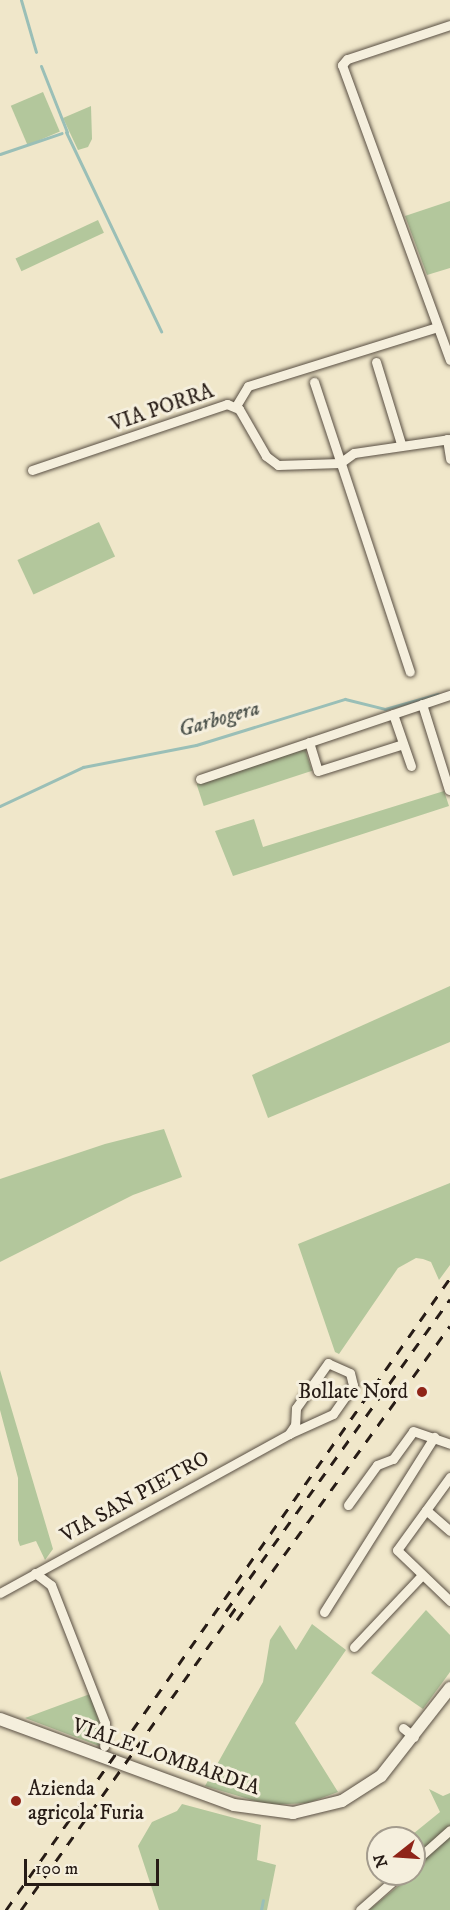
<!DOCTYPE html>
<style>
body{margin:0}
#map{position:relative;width:450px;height:1910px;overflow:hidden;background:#f0e7ca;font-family:"IM FELL DW Pica",serif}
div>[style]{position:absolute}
.green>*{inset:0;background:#b3c79c;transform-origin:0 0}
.stream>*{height:3px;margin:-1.5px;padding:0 1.5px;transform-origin:1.5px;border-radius:1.5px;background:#9abfb7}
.roads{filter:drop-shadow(0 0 2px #594f43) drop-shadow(0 0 2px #594f43)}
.minor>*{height:9px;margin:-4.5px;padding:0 4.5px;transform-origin:4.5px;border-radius:4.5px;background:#f5efdd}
.tertiary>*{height:12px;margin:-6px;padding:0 6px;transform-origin:6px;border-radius:6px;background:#f5efdd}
.rail>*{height:3px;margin-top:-1.5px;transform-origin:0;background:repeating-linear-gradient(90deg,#271c16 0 10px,transparent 0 20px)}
.dots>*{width:16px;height:16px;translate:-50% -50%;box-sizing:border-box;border:3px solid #f5efdd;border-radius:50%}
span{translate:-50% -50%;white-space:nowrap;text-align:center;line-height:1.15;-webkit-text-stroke:6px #f5efdd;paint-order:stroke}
.street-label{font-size:21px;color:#271c16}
.poi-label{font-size:21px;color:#271c16}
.right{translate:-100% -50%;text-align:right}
.left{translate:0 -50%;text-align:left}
.water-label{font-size:22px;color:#4f554e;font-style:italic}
.north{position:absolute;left:366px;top:1826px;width:60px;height:60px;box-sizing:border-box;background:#f5efdd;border:2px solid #a39b8d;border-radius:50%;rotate:253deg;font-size:16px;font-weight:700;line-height:24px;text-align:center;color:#271c16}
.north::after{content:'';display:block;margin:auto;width:21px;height:27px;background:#8f2418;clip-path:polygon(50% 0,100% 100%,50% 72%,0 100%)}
.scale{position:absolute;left:24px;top:1859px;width:135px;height:27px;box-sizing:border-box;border:3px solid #271c16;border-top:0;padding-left:8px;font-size:18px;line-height:21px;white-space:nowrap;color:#271c16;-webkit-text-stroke:4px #f5efdd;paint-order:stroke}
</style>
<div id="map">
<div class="green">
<i style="left:43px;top:92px;width:43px;height:35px;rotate:67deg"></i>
<i style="clip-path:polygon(91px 106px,92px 139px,88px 147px,78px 150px,63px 118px)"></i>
<i style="clip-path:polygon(450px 201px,450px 268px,427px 275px,405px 216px)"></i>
<i style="left:98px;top:220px;width:14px;height:91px;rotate:65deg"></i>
<i style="left:99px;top:522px;width:38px;height:90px;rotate:65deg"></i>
<i style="left:305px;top:749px;width:23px;height:114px;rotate:72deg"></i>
<i style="clip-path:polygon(444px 791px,449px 806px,233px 876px,215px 831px,254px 819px,263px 847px)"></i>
<i style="clip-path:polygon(450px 986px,450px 1042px,268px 1118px,252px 1075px)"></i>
<i style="clip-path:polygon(164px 1129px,182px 1177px,133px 1195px,0 1262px,0 1179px,105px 1144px)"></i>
<i style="clip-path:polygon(450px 1183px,450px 1265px,439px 1280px,431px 1262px,423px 1259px,416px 1258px,398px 1268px,339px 1354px,335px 1352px,298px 1244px)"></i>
<i style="clip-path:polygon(0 1370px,53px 1549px,45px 1560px,36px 1541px,20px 1546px,18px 1540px,18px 1478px,0 1410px)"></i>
<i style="clip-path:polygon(426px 1610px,450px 1635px,450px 1672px,423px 1709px,371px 1673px)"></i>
<i style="clip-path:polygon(312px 1624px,346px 1650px,295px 1723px,338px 1792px,308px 1803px,269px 1805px,205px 1786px,263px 1682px,270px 1640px,280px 1625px,296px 1650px)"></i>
<i style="clip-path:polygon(90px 1694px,101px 1727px,99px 1746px,25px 1718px)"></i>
<i style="clip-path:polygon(429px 1789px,443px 1796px,450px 1793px,450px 1910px,369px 1910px,408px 1878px,405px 1874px,414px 1874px,414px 1838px,408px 1838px,440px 1812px)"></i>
<i style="clip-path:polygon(182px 1804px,261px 1825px,257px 1860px,276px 1865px,267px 1910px,159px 1910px,138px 1846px,152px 1822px,177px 1811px)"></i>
</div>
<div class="stream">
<i style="left:21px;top:0;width:54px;rotate:73.9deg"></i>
<i style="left:41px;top:66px;width:71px;rotate:68.5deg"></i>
<i style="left:66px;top:132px;width:221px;rotate:64.5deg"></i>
<i style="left:0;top:154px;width:65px;rotate:-18.7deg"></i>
<i style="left:0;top:806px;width:92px;rotate:-25.2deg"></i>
<i style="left:83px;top:767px;width:115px;rotate:-11deg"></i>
<i style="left:196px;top:745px;width:156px;rotate:-17.2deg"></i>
<i style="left:345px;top:699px;width:41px;rotate:14deg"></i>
<i style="left:385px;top:709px;width:55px;rotate:-15.8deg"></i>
<i style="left:261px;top:1910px;width:10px;rotate:-79deg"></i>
</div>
<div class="roads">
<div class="minor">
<i style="left:450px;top:25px;width:108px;rotate:161.7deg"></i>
<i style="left:347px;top:59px;width:8px;rotate:130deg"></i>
<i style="left:342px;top:65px;width:314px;rotate:69.9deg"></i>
<i style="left:376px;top:362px;width:86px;rotate:73deg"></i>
<i style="left:314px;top:382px;width:305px;rotate:71.7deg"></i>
<i style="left:236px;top:406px;width:23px;rotate:-59deg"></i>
<i style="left:248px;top:386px;width:198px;rotate:-17.3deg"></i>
<i style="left:447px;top:439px;width:20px;rotate:81deg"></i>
<i style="left:32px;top:470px;width:206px;rotate:-18.7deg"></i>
<i style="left:227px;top:404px;width:13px;rotate:23deg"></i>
<i style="left:239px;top:409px;width:54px;rotate:60.1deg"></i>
<i style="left:266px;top:456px;width:15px;rotate:37deg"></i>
<i style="left:278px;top:465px;width:62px;rotate:-1.8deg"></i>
<i style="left:340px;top:463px;width:17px;rotate:-36deg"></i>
<i style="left:354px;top:453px;width:97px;rotate:-8.3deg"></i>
<i style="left:422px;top:704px;width:90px;rotate:72.6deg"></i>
<i style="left:393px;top:714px;width:55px;rotate:70.9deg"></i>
<i style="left:309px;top:742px;width:30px;rotate:73deg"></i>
<i style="left:318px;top:771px;width:89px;rotate:-17.6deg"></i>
<i style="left:200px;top:779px;width:264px;rotate:-18.6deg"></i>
<i style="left:450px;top:1477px;width:90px;rotate:126deg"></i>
<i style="left:397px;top:1550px;width:74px;rotate:43.9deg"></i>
<i style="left:348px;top:1505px;width:49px;rotate:-54.1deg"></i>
<i style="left:377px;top:1465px;width:17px;rotate:-21deg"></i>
<i style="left:393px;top:1459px;width:34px;rotate:-54deg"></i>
<i style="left:413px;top:1431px;width:39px;rotate:19deg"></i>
<i style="left:426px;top:1510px;width:32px;rotate:41deg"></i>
<i style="left:35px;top:1573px;width:20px;rotate:37deg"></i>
<i style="left:51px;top:1585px;width:148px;rotate:68.6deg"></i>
<i style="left:105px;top:1723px;width:23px;rotate:92deg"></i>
<i style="left:0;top:1593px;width:330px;rotate:-28.8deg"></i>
<i style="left:289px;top:1434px;width:48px;rotate:-24.4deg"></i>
<i style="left:333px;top:1414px;width:35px;rotate:-55deg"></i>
<i style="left:353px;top:1385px;width:12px;rotate:-104deg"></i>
<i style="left:350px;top:1373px;width:24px;rotate:-156deg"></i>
<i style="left:328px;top:1363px;width:55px;rotate:125.4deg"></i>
<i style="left:296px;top:1408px;width:17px;rotate:93deg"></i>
<i style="left:295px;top:1425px;width:11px;rotate:124deg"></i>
<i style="left:324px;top:1612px;width:207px;rotate:-57.8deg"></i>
<i style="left:354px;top:1647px;width:99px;rotate:-46.6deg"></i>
<i style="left:403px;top:1728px;width:14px;rotate:39deg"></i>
<i style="left:414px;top:1862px;width:48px;rotate:-41.6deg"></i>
<i style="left:360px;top:1910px;width:55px;rotate:-41.3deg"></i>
</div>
<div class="tertiary">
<i style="left:0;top:1719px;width:249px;rotate:20.2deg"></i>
<i style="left:234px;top:1805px;width:60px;rotate:7.7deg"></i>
<i style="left:293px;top:1813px;width:50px;rotate:-13.8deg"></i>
<i style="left:342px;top:1801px;width:46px;rotate:-32.7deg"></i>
<i style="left:381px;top:1776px;width:112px;rotate:-51.9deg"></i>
</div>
</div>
<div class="rail">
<i style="left:226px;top:1611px;width:384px;rotate:-54.3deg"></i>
<i style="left:237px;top:1620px;width:363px;rotate:-54.1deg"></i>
<i style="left:6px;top:1910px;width:772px;rotate:-54.91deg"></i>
<i style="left:21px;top:1910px;width:374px;rotate:-54.6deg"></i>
</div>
<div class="dots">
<i style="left:422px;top:1392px;background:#8f2418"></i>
<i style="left:16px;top:1801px;background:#8f2418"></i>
</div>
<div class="street-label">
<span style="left:162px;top:408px;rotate:-19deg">VIA PORRA</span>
<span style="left:135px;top:1497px;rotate:-29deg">VIA SAN PIETRO</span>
<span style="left:166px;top:1757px;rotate:19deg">VIALE LOMBARDIA</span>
</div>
<div class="poi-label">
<span class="right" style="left:408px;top:1392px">Bollate Nord</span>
<span class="left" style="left:28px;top:1801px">Azienda<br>agricola Furia</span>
</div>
<div class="water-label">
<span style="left:219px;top:719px;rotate:-16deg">Garbogera</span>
</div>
<div class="north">N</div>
<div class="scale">100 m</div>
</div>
